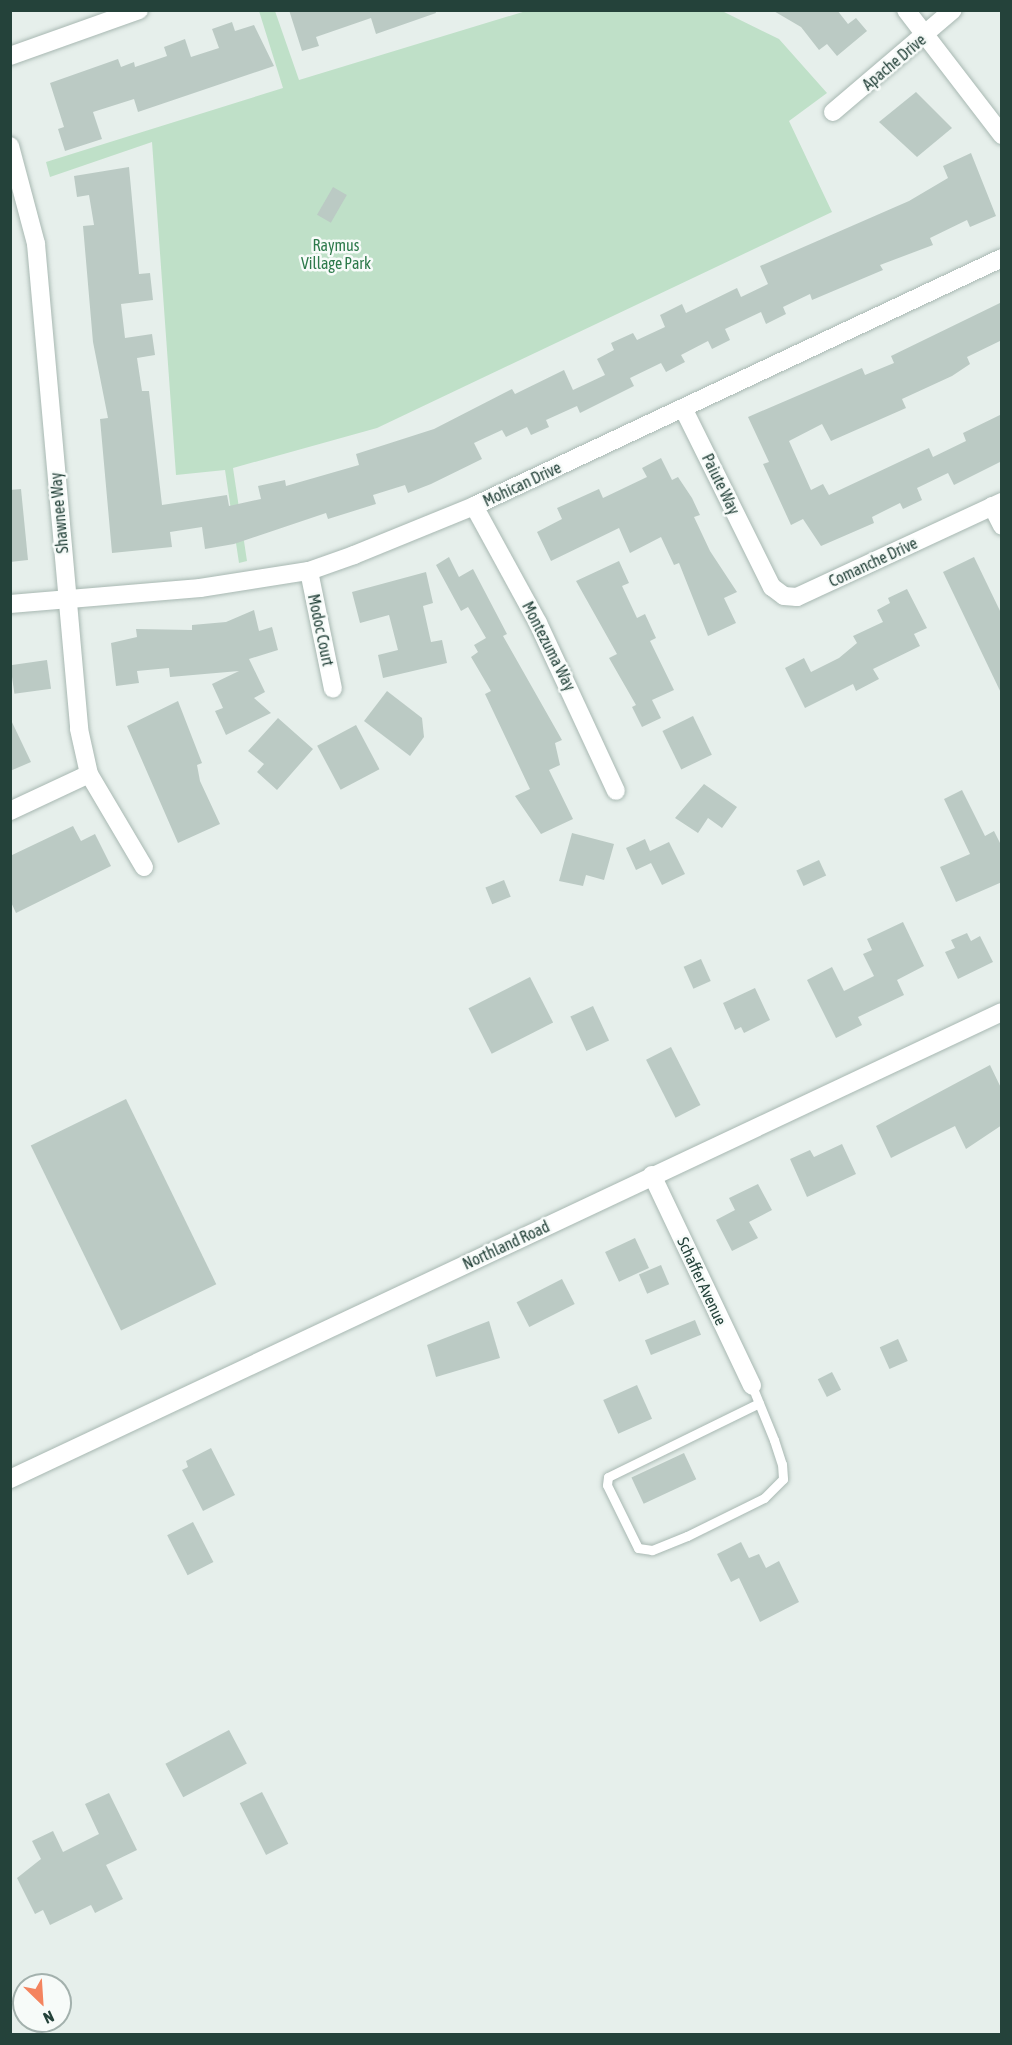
<!DOCTYPE html>
<style>
body{margin:0}
#map{position:relative;width:1012px;height:2045px;overflow:hidden;background:#e6efeb;font-family:"Asap Condensed",sans-serif}
div>[style]{position:absolute}
.green>*{inset:0;background:#bfe0c8}
.building>*{inset:0;background:#bbcac4;transform-origin:0 0}
.roads{filter:drop-shadow(0 0 2px #a8b8b2) drop-shadow(0 0 2px #a8b8b2)}
.service>*{height:9px;margin:-4.5px;padding:0 4.5px;transform-origin:4.5px;border-radius:4.5px;background:#fff}
.minor>*{height:18px;margin:-9px;padding:0 9px;transform-origin:9px;border-radius:9px;background:#fff}
span{translate:-50% -50%;white-space:nowrap;text-align:center;line-height:1.15;-webkit-text-stroke:5px #f7fbf9;paint-order:stroke}
.street-label{font-size:16px;color:#24423a}
.park-label{font-size:16px;color:#2d7a4b}
.frame{position:absolute;inset:0;border:12px solid #24423a;pointer-events:none}
.north{position:absolute;left:12px;top:1973px;width:60px;height:60px;box-sizing:border-box;background:#f7fbf9;border:2px solid #a3b1ad;border-radius:50%;rotate:155deg;font-size:16px;font-weight:700;line-height:24px;text-align:center;color:#24423a}
.north::after{content:'';display:block;margin:auto;width:21px;height:27px;background:#f4845f;clip-path:polygon(50% 0,100% 100%,50% 72%,0 100%)}
</style>
<div id="map">
<div class="green">
<i style="clip-path:polygon(259px 11px,275px 11px,299px 80px,526px 11px,722px 11px,779px 39px,827px 93px,789px 121px,832px 212px,377px 428px,233px 468px,247px 561px,239px 563px,225px 470px,176px 475px,152px 142px,50px 177px,46px 162px,283px 88px)"></i>
</div>
<div class="building">
<i style="clip-path:polygon(289px 10px,435px 10px,436px 13px,376px 34px,371px 18px,316px 37px,319px 46px,302px 51px)"></i>
<i style="clip-path:polygon(772px 10px,837px 10px,848px 24px,856px 18px,867px 31px,837px 56px,827px 44px,819px 50px,801px 27px)"></i>
<i style="clip-path:polygon(232px 22px,235px 31px,254px 25px,274px 66px,138px 112px,134px 99px,93px 112px,102px 139px,65px 151px,58px 129px,64px 127px,50px 83px,118px 59px,121px 67px,134px 62px,135px 67px,167px 56px,164px 47px,185px 39px,191px 57px,219px 48px,212px 29px)"></i>
<i style="clip-path:polygon(916px 92px,952px 128px,917px 157px,879px 122px)"></i>
<i style="clip-path:polygon(971px 153px,996px 216px,970px 227px,967px 220px,930px 238px,933px 245px,880px 265px,883px 270px,812px 300px,810px 294px,783px 307px,786px 314px,766px 324px,761px 312px,725px 329px,730px 340px,712px 349px,708px 341px,681px 355px,685px 362px,666px 372px,661px 363px,630px 378px,634px 386px,580px 413px,577px 406px,546px 420px,549px 427px,531px 435px,527px 427px,506px 437px,502px 430px,474px 443px,482px 459px,431px 484px,408px 493px,405px 485px,373px 495px,376px 504px,328px 519px,326px 513px,234px 544px,205px 549px,202px 527px,170px 532px,172px 547px,112px 553px,100px 419px,108px 418px,93px 342px,83px 226px,94px 225px,89px 195px,77px 197px,74px 176px,129px 167px,139px 274px,150px 273px,153px 300px,121px 304px,125px 338px,152px 334px,155px 355px,137px 358px,142px 391px,149px 391px,162px 505px,227px 495px,229px 506px,261px 499px,258px 486px,285px 480px,286px 486px,359px 465px,356px 454px,434px 429px,512px 389px,515px 394px,564px 370px,573px 390px,605px 375px,597px 359px,614px 350px,611px 343px,633px 333px,637px 340px,665px 327px,660px 315px,682px 304px,686px 313px,737px 288px,741px 297px,768px 284px,760px 266px,909px 201px,948px 178px,943px 166px)"></i>
<i style="left:333px;top:187px;width:16px;height:32px;rotate:30deg"></i>
<i style="clip-path:polygon(1002px 302px,1002px 340px,967px 357px,970px 364px,952px 376px,902px 399px,906px 408px,831px 441px,822px 424px,789px 441px,811px 490px,823px 484px,829px 495px,929px 448px,933px 457px,966px 441px,963px 433px,1002px 414px,1002px 461px,954px 485px,948px 473px,917px 488px,922px 500px,903px 509px,900px 503px,872px 517px,874px 523px,821px 546px,803px 519px,791px 525px,763px 464px,769px 462px,748px 417px,862px 368px,865px 375px,894px 363px,891px 356px)"></i>
<i style="clip-path:polygon(661px 458px,672px 480px,678px 477px,692px 498px,700px 515px,694px 517px,710px 551px,737px 592px,724px 598px,736px 623px,708px 636px,679px 563px,674px 565px,661px 537px,630px 553px,619px 528px,551px 561px,537px 532px,562px 519px,557px 508px,599px 489px,603px 498px,647px 477px,642px 468px)"></i>
<i style="clip-path:polygon(21px 489px,28px 560px,10px 562px,10px 490px)"></i>
<i style="clip-path:polygon(449px 557px,459px 577px,473px 569px,507px 634px,503px 636px,562px 740px,555px 743px,560px 765px,549px 770px,573px 819px,541px 834px,515px 796px,530px 789px,485px 694px,491px 691px,471px 657px,478px 652px,474px 645px,486px 638px,468px 607px,461px 611px,436px 565px)"></i>
<i style="clip-path:polygon(974px 557px,1002px 615px,1002px 695px,943px 572px)"></i>
<i style="clip-path:polygon(619px 561px,629px 583px,622px 586px,637px 618px,645px 614px,656px 638px,650px 641px,674px 690px,652px 700px,661px 718px,642px 727px,632px 707px,636px 705px,609px 658px,617px 654px,576px 581px)"></i>
<i style="clip-path:polygon(426px 572px,433px 603px,423px 606px,431px 642px,442px 640px,447px 663px,383px 678px,378px 655px,398px 650px,389px 615px,360px 623px,352px 592px)"></i>
<i style="clip-path:polygon(907px 589px,927px 628px,914px 634px,920px 646px,873px 669px,879px 679px,856px 691px,853px 684px,805px 708px,785px 668px,804px 658px,811px 672px,839px 658px,857px 643px,853px 636px,883px 622px,877px 610px,890px 603px,888px 598px)"></i>
<i style="clip-path:polygon(254px 610px,259px 631px,272px 627px,278px 650px,249px 659px,265px 692px,254px 698px,271px 713px,226px 735px,215px 711px,223px 708px,212px 684px,239px 671px,170px 677px,169px 668px,137px 671px,139px 683px,116px 686px,111px 643px,137px 637px,136px 629px,192px 630px,192px 625px,226px 622px)"></i>
<i style="left:47px;top:660px;width:29px;height:37px;rotate:82deg"></i>
<i style="clip-path:polygon(387px 691px,422px 718px,424px 737px,410px 756px,364px 721px)"></i>
<i style="clip-path:polygon(178px 701px,202px 763px,197px 765px,200px 781px,220px 824px,178px 843px,127px 726px)"></i>
<i style="left:693px;top:716px;width:43px;height:34px;rotate:64deg"></i>
<i style="clip-path:polygon(10px 718px,31px 762px,10px 771px)"></i>
<i style="clip-path:polygon(278px 718px,313px 749px,277px 790px,257px 772px,264px 764px,248px 751px)"></i>
<i style="left:356px;top:725px;width:50px;height:44px;rotate:62deg"></i>
<i style="clip-path:polygon(704px 784px,737px 807px,722px 828px,708px 818px,698px 833px,675px 818px)"></i>
<i style="clip-path:polygon(962px 790px,985px 836px,994px 831px,1002px 847px,1002px 882px,956px 902px,940px 867px,970px 854px,944px 799px)"></i>
<i style="clip-path:polygon(73px 826px,81px 841px,95px 834px,111px 866px,16px 913px,10px 900px,10px 856px)"></i>
<i style="clip-path:polygon(572px 833px,614px 844px,604px 880px,586px 875px,583px 886px,559px 881px)"></i>
<i style="clip-path:polygon(645px 839px,650px 851px,669px 842px,685px 874px,662px 885px,651px 863px,636px 870px,626px 848px)"></i>
<i style="left:819px;top:860px;width:17px;height:25px;rotate:65deg"></i>
<i style="left:504px;top:880px;width:18px;height:20px;rotate:68deg"></i>
<i style="clip-path:polygon(903px 922px,924px 966px,897px 980px,904px 995px,858px 1017px,862px 1025px,836px 1038px,807px 980px,832px 967px,844px 991px,874px 976px,863px 954px,872px 950px,867px 939px)"></i>
<i style="clip-path:polygon(967px 933px,971px 941px,980px 936px,993px 962px,958px 979px,945px 952px,955px 948px,951px 940px)"></i>
<i style="left:701px;top:959px;width:24px;height:19px;rotate:66deg"></i>
<i style="left:530px;top:977px;width:51px;height:69px;rotate:63deg"></i>
<i style="clip-path:polygon(755px 988px,770px 1020px,744px 1033px,741px 1027px,735px 1030px,723px 1003px)"></i>
<i style="left:593px;top:1006px;width:38px;height:25px;rotate:65deg"></i>
<i style="left:671px;top:1047px;width:65px;height:28px;rotate:63deg"></i>
<i style="clip-path:polygon(990px 1065px,1002px 1090px,1002px 1125px,966px 1149px,955px 1126px,891px 1158px,876px 1126px)"></i>
<i style="left:126px;top:1099px;width:206px;height:106px;rotate:64deg"></i>
<i style="clip-path:polygon(842px 1144px,856px 1174px,807px 1197px,790px 1159px,810px 1150px,814px 1157px)"></i>
<i style="clip-path:polygon(758px 1184px,772px 1210px,749px 1222px,758px 1238px,732px 1251px,716px 1220px,735px 1210px,729px 1198px)"></i>
<i style="left:635px;top:1238px;width:33px;height:33px;rotate:65deg"></i>
<i style="left:661px;top:1265px;width:21px;height:24px;rotate:67deg"></i>
<i style="left:562px;top:1279px;width:28px;height:51px;rotate:63deg"></i>
<i style="left:695px;top:1320px;width:16px;height:54px;rotate:68deg"></i>
<i style="clip-path:polygon(489px 1321px,500px 1358px,436px 1377px,427px 1345px)"></i>
<i style="left:898px;top:1339px;width:24px;height:20px;rotate:66deg"></i>
<i style="left:832px;top:1372px;width:20px;height:16px;rotate:63deg"></i>
<i style="left:637px;top:1385px;width:37px;height:37px;rotate:66deg"></i>
<i style="clip-path:polygon(211px 1448px,235px 1495px,203px 1511px,182px 1470px,188px 1467px,186px 1461px)"></i>
<i style="left:684px;top:1453px;width:29px;height:58px;rotate:65deg"></i>
<i style="left:193px;top:1522px;width:45px;height:29px;rotate:63deg"></i>
<i style="clip-path:polygon(741px 1542px,749px 1558px,759px 1554px,766px 1568px,779px 1561px,799px 1602px,760px 1622px,739px 1578px,731px 1582px,717px 1554px)"></i>
<i style="left:229px;top:1730px;width:38px;height:72px;rotate:62deg"></i>
<i style="left:262px;top:1792px;width:58px;height:25px;rotate:63deg"></i>
<i style="clip-path:polygon(109px 1793px,137px 1850px,106px 1865px,123px 1899px,95px 1913px,91px 1905px,50px 1925px,43px 1910px,35px 1914px,17px 1878px,41px 1859px,32px 1841px,53px 1831px,63px 1852px,99px 1834px,85px 1804px)"></i>
</div>
<div class="roads">
<div class="service">
<i style="left:752px;top:1386px;width:58px;rotate:67.8deg"></i>
<i style="left:774px;top:1440px;width:25px;rotate:72deg"></i>
<i style="left:782px;top:1464px;width:15px;rotate:86deg"></i>
<i style="left:783px;top:1479px;width:27px;rotate:135deg"></i>
<i style="left:764px;top:1498px;width:86px;rotate:153.7deg"></i>
<i style="left:687px;top:1536px;width:38px;rotate:158deg"></i>
<i style="left:652px;top:1550px;width:14px;rotate:-172deg"></i>
<i style="left:638px;top:1548px;width:70px;rotate:-116.2deg"></i>
<i style="left:607px;top:1485px;width:8px;rotate:-83deg"></i>
<i style="left:608px;top:1477px;width:168px;rotate:-26.1deg"></i>
</div>
<div class="minor">
<i style="left:906px;top:10px;width:158px;rotate:52.5deg"></i>
<i style="left:10px;top:56px;width:137px;rotate:-19.6deg"></i>
<i style="left:833px;top:112px;width:157px;rotate:-40.4deg"></i>
<i style="left:10px;top:146px;width:101px;rotate:75.1deg"></i>
<i style="left:36px;top:244px;width:487px;rotate:84.9deg"></i>
<i style="left:79px;top:729px;width:46px;rotate:77.5deg"></i>
<i style="left:89px;top:774px;width:108px;rotate:59.4deg"></i>
<i style="left:683px;top:408px;width:200px;rotate:63.6deg"></i>
<i style="left:772px;top:587px;width:15px;rotate:37deg"></i>
<i style="left:784px;top:596px;width:13px;rotate:4deg"></i>
<i style="left:797px;top:597px;width:226px;rotate:-24.9deg"></i>
<i style="left:474px;top:506px;width:133px;rotate:61.3deg"></i>
<i style="left:538px;top:623px;width:185px;rotate:65.1deg"></i>
<i style="left:992px;top:506px;width:22px;rotate:63deg"></i>
<i style="left:309px;top:571px;width:120px;rotate:78.5deg"></i>
<i style="left:10px;top:604px;width:191px;rotate:-4.8deg"></i>
<i style="left:200px;top:588px;width:110px;rotate:-8.9deg"></i>
<i style="left:309px;top:571px;width:48px;rotate:-19.6deg"></i>
<i style="left:354px;top:555px;width:130px;rotate:-22.2deg"></i>
<i style="left:474px;top:506px;width:583px;rotate:-25.16deg"></i>
<i style="left:10px;top:811px;width:87px;rotate:-25.1deg"></i>
<i style="left:652px;top:1175px;width:233px;rotate:64.6deg"></i>
<i style="left:10px;top:1479px;width:1096px;rotate:-25.21deg"></i>
</div>
</div>
<div class="street-label">
<span style="left:894px;top:62px;rotate:-40deg">Apache Drive</span>
<span style="left:522px;top:484px;rotate:-25deg">Mohican Drive</span>
<span style="left:721px;top:484px;rotate:64deg">Paiute Way</span>
<span style="left:59px;top:513px;rotate:-95deg">Shawnee Way</span>
<span style="left:873px;top:562px;rotate:-25deg">Comanche Drive</span>
<span style="left:321px;top:630px;rotate:78deg">Modoc Court</span>
<span style="left:549px;top:646px;rotate:63deg">Montezuma Way</span>
<span style="left:506px;top:1245px;rotate:-25deg">Northland Road</span>
<span style="left:702px;top:1281px;rotate:65deg">Schaffer Avenue</span>
</div>
<div class="park-label">
<span style="left:336px;top:254px">Raymus<br>Village Park</span>
</div>
<div class="frame"></div>
<div class="north">N</div>
</div>
